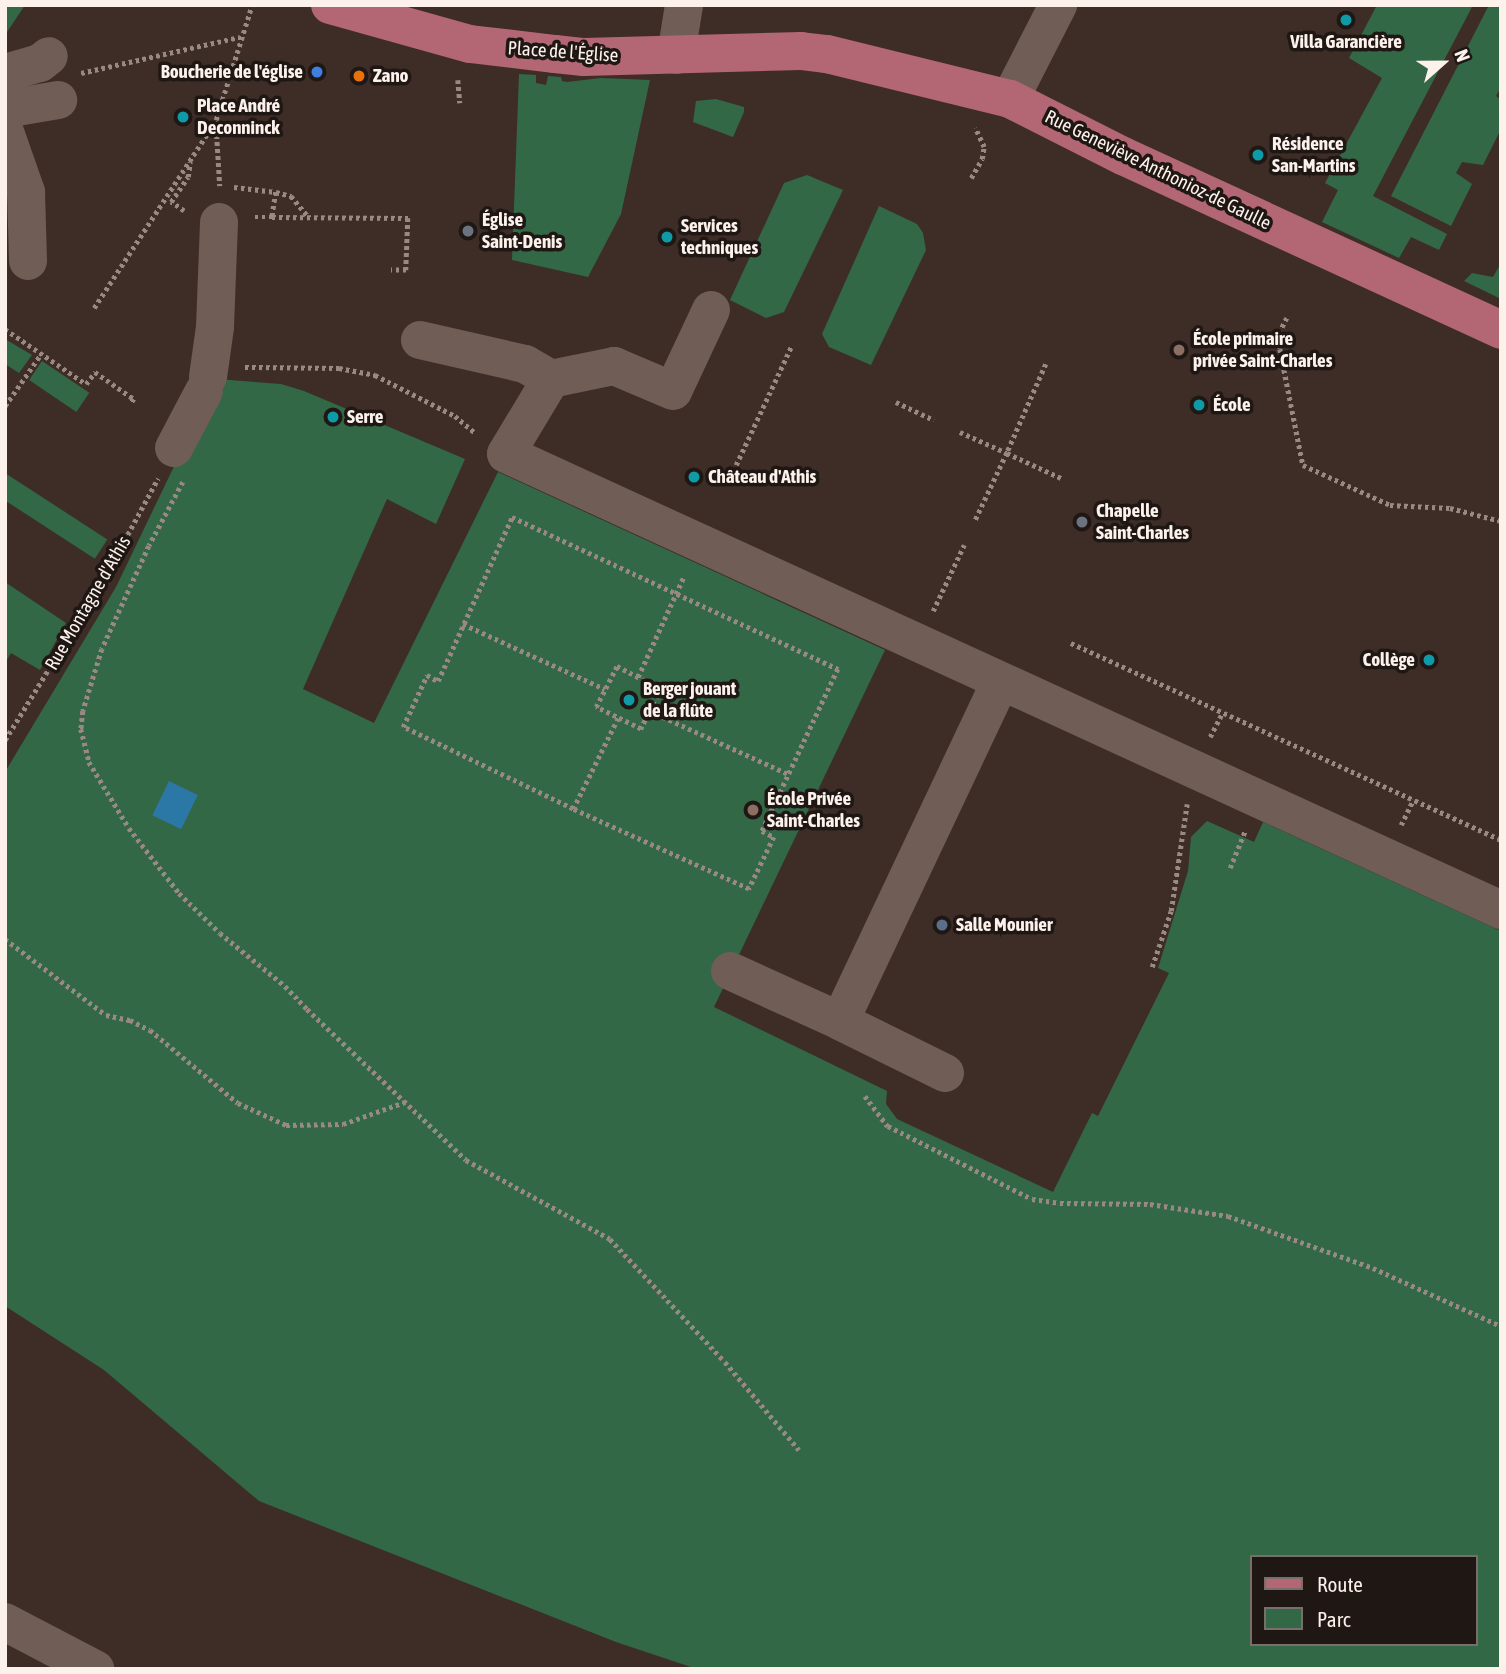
<!DOCTYPE html>
<meta charset="utf-8">
<style>
body{margin:0}
#map{position:relative;width:1506px;height:1674px;overflow:hidden;background:#3e2d26;font-family:"Asap Condensed",sans-serif}
div>[style]{position:absolute}
.green>*{inset:0;background:#326845;transform-origin:0 0}
.water>*{inset:0;background:#2b77a6;transform-origin:0 0}
.path>*{height:4.5px;margin-top:-2.25px;transform-origin:0;background:repeating-linear-gradient(90deg,#988983 0 3.5px,transparent 0 7px)}
.minor>*{height:38px;margin:-19px;padding:0 19px;transform-origin:19px;border-radius:19px;background:#705d55}
.major>*{height:38px;margin:-19px;padding:0 19px;transform-origin:19px;border-radius:19px;background:#b36673}
.dots>*{width:19px;height:19px;translate:-50% -50%;box-sizing:border-box;border:4px solid #1f1714;border-radius:50%}
span{translate:-50% -50%;white-space:nowrap;text-align:center;line-height:1.15;-webkit-text-stroke:7px #1f1714;paint-order:stroke}
.poi-label{font-size:19px;color:#fdf1ec;font-weight:700}
.right{translate:-100% -50%;text-align:right}
.left{translate:0 -50%;text-align:left}
.street-label{font-size:19px;color:#fdf1ec}
.frame{position:absolute;inset:0;border:7px solid #fdf1ec;pointer-events:none}
.legend{position:absolute;left:1250px;top:1555px;width:228px;height:91px;box-sizing:border-box;background:#1f1714;border:2px solid #786e6a;margin:0;padding:9px 12px;list-style:none;font-size:21px;color:#fdf1ec}
.legend li{display:flex;align-items:center;gap:14px;height:35px}
.legend b{width:35px;border:2px solid #786e6a}
.north{position:absolute;left:1408px;top:28px;width:70px;height:70px;-webkit-text-stroke:5px #1f1714;paint-order:stroke;rotate:69deg;font-size:19px;font-weight:700;line-height:28px;text-align:center;color:#fdf1ec}
.north::after{content:'';display:block;margin:auto;width:24px;height:32px;background:#fdf1ec;clip-path:polygon(50% 0,100% 100%,50% 72%,0 100%)}
</style>
<div id="map">
<div class="green">
<i style="clip-path:polygon(5px 5px,25px 5px,5px 35px)"></i>
<i style="clip-path:polygon(1377px 5px,1473px 5px,1373px 196px,1447px 234px,1439px 250px,1411px 237px,1399px 258px,1322px 222px,1338px 190px,1325px 183px,1382px 78px,1349px 58px)"></i>
<i style="clip-path:polygon(1489px 5px,1501px 5px,1501px 87px,1496px 96px,1501px 100px,1501px 129px,1483px 165px,1462px 162px,1456px 173px,1472px 184px,1451px 226px,1391px 196px)"></i>
<i style="clip-path:polygon(519px 74px,536px 75px,536px 83px,546px 85px,548px 76px,561px 77px,562px 81px,567px 82px,601px 78px,650px 80px,621px 214px,588px 277px,512px 260px)"></i>
<i style="clip-path:polygon(716px 99px,744px 107px,744px 112px,733px 137px,693px 122px,696px 101px)"></i>
<i style="clip-path:polygon(807px 175px,843px 190px,784px 312px,766px 318px,730px 300px,784px 183px)"></i>
<i style="clip-path:polygon(879px 206px,917px 224px,923px 233px,926px 250px,871px 365px,829px 347px,822px 334px)"></i>
<i style="clip-path:polygon(1501px 263px,1501px 299px,1464px 281px,1472px 273px,1493px 277px)"></i>
<i style="clip-path:polygon(5px 339px,32px 355px,19px 373px,5px 364px)"></i>
<i style="left:42px;top:361px;width:57px;height:23px;rotate:34deg"></i>
<i style="clip-path:polygon(evenodd,216px 379px,281px 384px,304px 391px,465px 459px,436px 524px,387px 499px,303px 689px,374px 723px,498px 472px,885px 650px,714px 1007px,887px 1091px,886px 1104px,897px 1119px,1053px 1192px,1092px 1113px,1098px 1116px,1169px 973px,1158px 968px,1188px 871px,1191px 837px,1207px 821px,1254px 842px,1263px 822px,1501px 931px,1501px 1669px,697px 1669px,616px 1642px,259px 1501px,104px 1370px,5px 1306px,5px 772px,116px 587px,216px 379px,1252px 1557px,1476px 1557px,1476px 1644px,1252px 1644px,1252px 1557px)"></i>
<i style="left:5px;top:473px;width:122px;height:23px;rotate:33deg"></i>
<i style="clip-path:polygon(5px 582px,66px 623px,40px 670px,11px 653px,5px 663px)"></i>
</div>
<div class="water">
<i style="left:169px;top:781px;width:32px;height:38px;rotate:26deg"></i>
</div>
<div class="path">
<i style="left:81px;top:73px;width:163px;rotate:-12.8deg"></i>
<i style="left:458px;top:80px;width:23px;rotate:85deg"></i>
<i style="left:216px;top:121px;width:65px;rotate:86.5deg"></i>
<i style="left:971px;top:178px;width:22px;rotate:-60deg"></i>
<i style="left:982px;top:159px;width:12px;rotate:-81deg"></i>
<i style="left:984px;top:147px;width:21px;rotate:-115deg"></i>
<i style="left:234px;top:187px;width:42px;rotate:6.8deg"></i>
<i style="left:276px;top:192px;width:25px;rotate:99deg"></i>
<i style="left:272px;top:217px;width:136px;rotate:0.4deg"></i>
<i style="left:408px;top:218px;width:52px;rotate:92.2deg"></i>
<i style="left:406px;top:270px;width:15px;rotate:180deg"></i>
<i style="left:276px;top:192px;width:16px;rotate:15deg"></i>
<i style="left:291px;top:196px;width:26px;rotate:50deg"></i>
<i style="left:184px;top:211px;width:16px;rotate:-145deg"></i>
<i style="left:171px;top:202px;width:30px;rotate:-56deg"></i>
<i style="left:188px;top:177px;width:15px;rotate:-82deg"></i>
<i style="left:255px;top:217px;width:17px"></i>
<i style="left:94px;top:308px;width:224px;rotate:-57deg"></i>
<i style="left:216px;top:120px;width:121px;rotate:-72.6deg"></i>
<i style="left:1287px;top:318px;width:16px;rotate:117deg"></i>
<i style="left:1280px;top:332px;width:17px;rotate:90deg"></i>
<i style="left:1280px;top:349px;width:118px;rotate:78.8deg"></i>
<i style="left:1303px;top:465px;width:96px;rotate:24.7deg"></i>
<i style="left:1390px;top:505px;width:60px;rotate:2.9deg"></i>
<i style="left:1450px;top:508px;width:53px;rotate:14.3deg"></i>
<i style="left:5px;top:329px;width:98px;rotate:34.2deg"></i>
<i style="left:86px;top:384px;width:15px;rotate:-53deg"></i>
<i style="left:95px;top:372px;width:47px;rotate:34.7deg"></i>
<i style="left:134px;top:399px;width:4px;rotate:124deg"></i>
<i style="left:1046px;top:364px;width:97px;rotate:113.7deg"></i>
<i style="left:1007px;top:453px;width:62px;rotate:24.9deg"></i>
<i style="left:245px;top:367px;width:94px;rotate:0.6deg"></i>
<i style="left:339px;top:368px;width:37px;rotate:11deg"></i>
<i style="left:375px;top:375px;width:90px;rotate:27.1deg"></i>
<i style="left:455px;top:416px;width:26px;rotate:40deg"></i>
<i style="left:896px;top:402px;width:42px;rotate:25.3deg"></i>
<i style="left:5px;top:406px;width:63px;rotate:-55.3deg"></i>
<i style="left:960px;top:432px;width:51px;rotate:24.1deg"></i>
<i style="left:1007px;top:453px;width:75px;rotate:115.2deg"></i>
<i style="left:736px;top:465px;width:130px;rotate:-65deg"></i>
<i style="left:183px;top:482px;width:72px;rotate:118deg"></i>
<i style="left:149px;top:546px;width:113px;rotate:114.5deg"></i>
<i style="left:102px;top:649px;width:65px;rotate:107deg"></i>
<i style="left:83px;top:711px;width:18px;rotate:96deg"></i>
<i style="left:81px;top:729px;width:34px;rotate:76deg"></i>
<i style="left:89px;top:762px;width:77px;rotate:58.8deg"></i>
<i style="left:129px;top:828px;width:82px;rotate:52.4deg"></i>
<i style="left:179px;top:893px;width:57px;rotate:44.3deg"></i>
<i style="left:220px;top:933px;width:84px;rotate:39.2deg"></i>
<i style="left:285px;top:986px;width:32px;rotate:46deg"></i>
<i style="left:307px;top:1009px;width:219px;rotate:43.5deg"></i>
<i style="left:466px;top:1160px;width:164px;rotate:28.7deg"></i>
<i style="left:610px;top:1239px;width:168px;rotate:46.9deg"></i>
<i style="left:725px;top:1362px;width:115px;rotate:49.9deg"></i>
<i style="left:933px;top:611px;width:73px;rotate:-64.8deg"></i>
<i style="left:463px;top:624px;width:156px;rotate:24.6deg"></i>
<i style="left:1071px;top:643px;width:473px;rotate:24.6deg"></i>
<i style="left:617px;top:666px;width:50px;rotate:27.6deg"></i>
<i style="left:661px;top:689px;width:45px;rotate:116.6deg"></i>
<i style="left:641px;top:729px;width:50px;rotate:-153.9deg"></i>
<i style="left:596px;top:707px;width:46px;rotate:-62.9deg"></i>
<i style="left:638px;top:677px;width:111px;rotate:-65.5deg"></i>
<i style="left:650px;top:711px;width:152px;rotate:24.5deg"></i>
<i style="left:1210px;top:737px;width:27px;rotate:-63deg"></i>
<i style="left:5px;top:740px;width:183px;rotate:-58.4deg"></i>
<i style="left:101px;top:584px;width:120px;rotate:-61.7deg"></i>
<i style="left:573px;top:809px;width:189px;rotate:-154.2deg"></i>
<i style="left:403px;top:727px;width:57px;rotate:-65.2deg"></i>
<i style="left:427px;top:675px;width:13px;rotate:29deg"></i>
<i style="left:438px;top:681px;width:180px;rotate:-65.7deg"></i>
<i style="left:512px;top:517px;width:360px;rotate:25deg"></i>
<i style="left:838px;top:669px;width:179px;rotate:115.1deg"></i>
<i style="left:762px;top:831px;width:13px;rotate:27deg"></i>
<i style="left:774px;top:837px;width:58px;rotate:115.7deg"></i>
<i style="left:749px;top:889px;width:193px;rotate:-155.6deg"></i>
<i style="left:573px;top:809px;width:102px;rotate:-63.7deg"></i>
<i style="left:1401px;top:825px;width:28px;rotate:-64deg"></i>
<i style="left:1230px;top:868px;width:40px;rotate:-68deg"></i>
<i style="left:5px;top:939px;width:126px;rotate:37deg"></i>
<i style="left:106px;top:1015px;width:25px;rotate:12deg"></i>
<i style="left:130px;top:1020px;width:22px;rotate:27deg"></i>
<i style="left:150px;top:1030px;width:114px;rotate:39.7deg"></i>
<i style="left:238px;top:1103px;width:53px;rotate:24.6deg"></i>
<i style="left:286px;top:1125px;width:57px;rotate:-1deg"></i>
<i style="left:343px;top:1124px;width:66px;rotate:-19.5deg"></i>
<i style="left:1152px;top:967px;width:59px;rotate:-71.3deg"></i>
<i style="left:1171px;top:911px;width:108px;rotate:-81.5deg"></i>
<i style="left:865px;top:1096px;width:38px;rotate:53deg"></i>
<i style="left:888px;top:1126px;width:161px;rotate:26.9deg"></i>
<i style="left:1032px;top:1199px;width:28px;rotate:8deg"></i>
<i style="left:1060px;top:1203px;width:90px;rotate:0.6deg"></i>
<i style="left:1150px;top:1204px;width:79px;rotate:8.7deg"></i>
<i style="left:1228px;top:1216px;width:154px;rotate:19.7deg"></i>
<i style="left:1373px;top:1268px;width:141px;rotate:24.4deg"></i>
</div>
<div class="minor">
<i style="left:676px;top:55px;width:51px;rotate:-80.9deg"></i>
<i style="left:5px;top:73px;width:36px;rotate:-16deg"></i>
<i style="left:40px;top:63px;width:11px;rotate:-38deg"></i>
<i style="left:1010px;top:99px;width:106px;rotate:-62.9deg"></i>
<i style="left:5px;top:109px;width:54px;rotate:-9.6deg"></i>
<i style="left:5px;top:132px;width:64px;rotate:70.7deg"></i>
<i style="left:26px;top:192px;width:69px;rotate:88.3deg"></i>
<i style="left:711px;top:310px;width:89px;rotate:115.1deg"></i>
<i style="left:673px;top:391px;width:64px;rotate:-157deg"></i>
<i style="left:614px;top:366px;width:64px;rotate:168.3deg"></i>
<i style="left:551px;top:379px;width:87px;rotate:121deg"></i>
<i style="left:506px;top:454px;width:1095px;rotate:24.62deg"></i>
<i style="left:420px;top:340px;width:108px;rotate:12.9deg"></i>
<i style="left:525px;top:364px;width:30px;rotate:30deg"></i>
<i style="left:208px;top:377px;width:50px;rotate:-82deg"></i>
<i style="left:215px;top:327px;width:105px;rotate:-87.8deg"></i>
<i style="left:174px;top:448px;width:64px;rotate:-62.2deg"></i>
<i style="left:730px;top:971px;width:121px;rotate:24.4deg"></i>
<i style="left:945px;top:1073px;width:117px;rotate:-153.7deg"></i>
<i style="left:840px;top:1021px;width:375px;rotate:-64.7deg"></i>
<i style="left:5px;top:1622px;width:102px;rotate:27.6deg"></i>
</div>
<div class="major">
<i style="left:330px;top:5px;width:145px;rotate:15.6deg"></i>
<i style="left:470px;top:44px;width:86px;rotate:6.7deg"></i>
<i style="left:555px;top:54px;width:29px;rotate:6deg"></i>
<i style="left:584px;top:57px;width:217px;rotate:-1.6deg"></i>
<i style="left:801px;top:51px;width:26px;rotate:7deg"></i>
<i style="left:827px;top:54px;width:188px;rotate:13.8deg"></i>
<i style="left:1010px;top:99px;width:127px;rotate:26.8deg"></i>
<i style="left:1123px;top:156px;width:416px;rotate:24.7deg"></i>
</div>
<div class="dots">
<i style="left:1346px;top:20px;background:#0f9aa8"></i>
<i style="left:317px;top:72px;background:#3f7fe0"></i>
<i style="left:359px;top:76px;background:#e8710a"></i>
<i style="left:183px;top:117px;background:#0f9aa8"></i>
<i style="left:1258px;top:155px;background:#0f9aa8"></i>
<i style="left:468px;top:231px;background:#6b7280"></i>
<i style="left:667px;top:237px;background:#0f9aa8"></i>
<i style="left:1179px;top:350px;background:#8d6e63"></i>
<i style="left:1199px;top:405px;background:#0f9aa8"></i>
<i style="left:333px;top:417px;background:#0f9aa8"></i>
<i style="left:694px;top:477px;background:#0f9aa8"></i>
<i style="left:1082px;top:522px;background:#6b7280"></i>
<i style="left:1429px;top:660px;background:#0f9aa8"></i>
<i style="left:629px;top:700px;background:#0f9aa8"></i>
<i style="left:753px;top:810px;background:#8d6e63"></i>
<i style="left:942px;top:925px;background:#5c6f8a"></i>
</div>
<div class="poi-label">
<span style="left:1346px;top:42px">Villa Garancière</span>
<span class="right" style="left:303px;top:72px">Boucherie de l'église</span>
<span class="left" style="left:373px;top:76px">Zano</span>
<span class="left" style="left:197px;top:117px">Place André<br>Deconninck</span>
<span class="left" style="left:1272px;top:155px">Résidence<br>San-Martins</span>
<span class="left" style="left:482px;top:231px">Église<br>Saint-Denis</span>
<span class="left" style="left:681px;top:237px">Services<br>techniques</span>
<span class="left" style="left:1193px;top:350px">École primaire<br>privée Saint-Charles</span>
<span class="left" style="left:1213px;top:405px">École</span>
<span class="left" style="left:347px;top:417px">Serre</span>
<span class="left" style="left:708px;top:477px">Château d'Athis</span>
<span class="left" style="left:1096px;top:522px">Chapelle<br>Saint-Charles</span>
<span class="right" style="left:1415px;top:660px">Collège</span>
<span class="left" style="left:643px;top:700px">Berger jouant<br>de la flûte</span>
<span class="left" style="left:767px;top:810px">École Privée<br>Saint-Charles</span>
<span class="left" style="left:956px;top:925px">Salle Mounier</span>
</div>
<div class="street-label">
<span style="left:563px;top:52px;rotate:4deg">Place de l'Église</span>
<span style="left:1158px;top:170px;rotate:26deg">Rue Geneviève Anthonioz-de Gaulle</span>
<span style="left:88px;top:603px;rotate:-60deg">Rue Montagne d'Athis</span>
</div>
<div class="frame"></div>
<ul class="legend">
<li><b style="height:9px;background:#b36673"></b>Route</li>
<li><b style="height:19px;background:#326845"></b>Parc</li>
</ul>
<div class="north">N</div>
</div>
